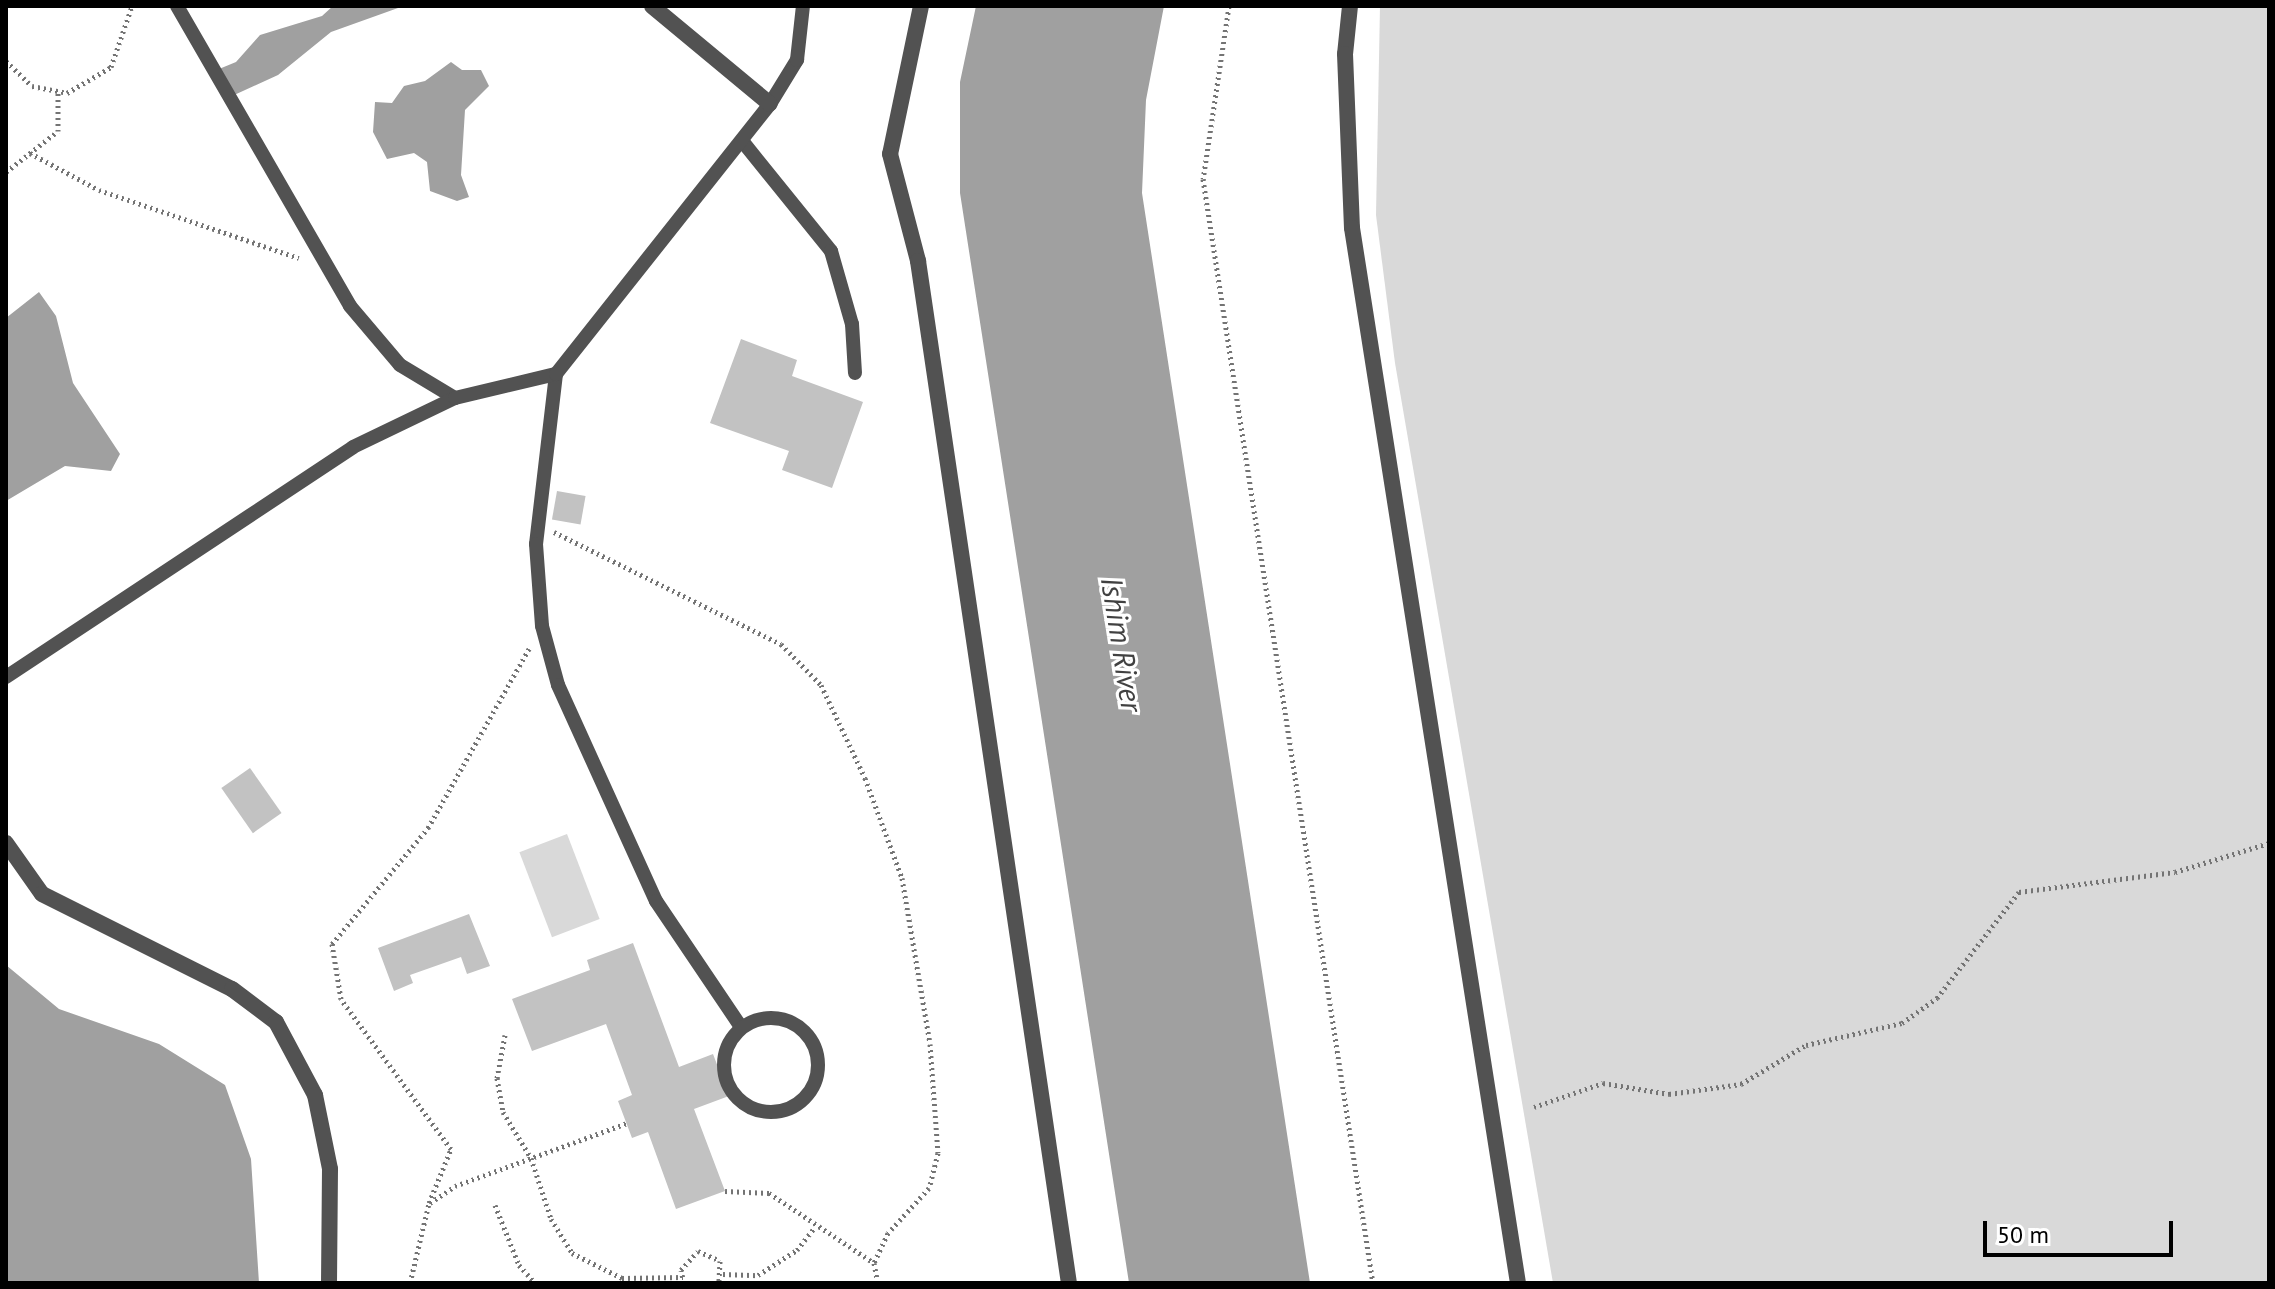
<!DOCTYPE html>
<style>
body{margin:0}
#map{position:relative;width:2275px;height:1289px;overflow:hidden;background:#fff;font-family:"PT Sans",sans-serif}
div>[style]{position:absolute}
.green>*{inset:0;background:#d9d9d9;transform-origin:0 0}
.water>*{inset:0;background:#a0a0a0}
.building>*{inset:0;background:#c2c2c2;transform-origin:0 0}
.path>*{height:5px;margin-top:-2.5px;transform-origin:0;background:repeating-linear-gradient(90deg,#747474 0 2px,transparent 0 6px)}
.service>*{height:14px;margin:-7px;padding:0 7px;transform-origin:7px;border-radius:7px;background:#525252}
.service>.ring{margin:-7px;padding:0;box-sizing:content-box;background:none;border:14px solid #525252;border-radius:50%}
.minor>*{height:16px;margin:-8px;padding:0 8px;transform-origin:8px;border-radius:8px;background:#525252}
span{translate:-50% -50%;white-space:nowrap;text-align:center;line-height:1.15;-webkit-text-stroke:6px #fff;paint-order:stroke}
.water-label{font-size:30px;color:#414141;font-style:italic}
.frame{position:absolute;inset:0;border:8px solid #000;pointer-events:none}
.scale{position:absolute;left:1983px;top:1221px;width:190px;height:36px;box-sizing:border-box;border:4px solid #000;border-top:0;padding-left:10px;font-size:24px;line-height:28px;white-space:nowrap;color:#000;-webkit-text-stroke:6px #fff;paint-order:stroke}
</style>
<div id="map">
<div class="green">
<i style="clip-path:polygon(1380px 6px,2269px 6px,2269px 1283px,1553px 1283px,1395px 363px,1376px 215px)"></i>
<i style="left:567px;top:834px;width:91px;height:51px;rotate:69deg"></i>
</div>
<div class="water">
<i style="clip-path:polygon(333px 6px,398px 8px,331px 32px,278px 75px,232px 96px,219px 69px,236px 62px,260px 35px,322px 16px)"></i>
<i style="clip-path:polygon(976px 6px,1164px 6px,1146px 100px,1142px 193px,1310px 1283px,1129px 1283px,960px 193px,960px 82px)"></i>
<i style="clip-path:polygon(451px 62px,462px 70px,481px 70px,489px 86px,465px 110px,461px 175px,469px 197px,457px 201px,430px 191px,427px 162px,414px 153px,387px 159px,373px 132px,375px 102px,392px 103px,404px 86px,425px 81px)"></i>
<i style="clip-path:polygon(39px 292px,56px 316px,73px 383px,120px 454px,111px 471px,65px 466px,6px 501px,6px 318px)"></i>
<i style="clip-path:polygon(6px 965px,59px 1009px,159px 1044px,225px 1085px,251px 1159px,259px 1283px,6px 1283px)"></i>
</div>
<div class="building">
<i style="clip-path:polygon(741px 339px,797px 360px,792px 376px,863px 402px,832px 488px,782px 470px,789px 451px,710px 423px)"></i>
<i style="left:557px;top:491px;width:29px;height:29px;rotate:10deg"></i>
<i style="left:250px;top:768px;width:55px;height:35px;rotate:55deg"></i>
<i style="clip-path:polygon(469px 914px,490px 966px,467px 974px,461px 957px,410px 975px,413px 983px,394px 991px,378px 948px)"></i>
<i style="clip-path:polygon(633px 943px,679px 1067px,713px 1054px,729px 1096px,694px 1109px,725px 1191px,676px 1209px,648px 1132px,632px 1138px,618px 1101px,632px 1095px,606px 1024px,532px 1051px,512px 999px,590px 970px,587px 960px)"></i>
</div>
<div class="path">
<i style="left:1229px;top:6px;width:175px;rotate:98.5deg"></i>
<i style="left:1203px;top:179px;width:1117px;rotate:81.25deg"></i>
<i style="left:6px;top:61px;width:36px;rotate:44deg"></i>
<i style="left:32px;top:86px;width:36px;rotate:11deg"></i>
<i style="left:67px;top:93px;width:51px;rotate:-30.6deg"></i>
<i style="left:111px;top:67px;width:65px;rotate:-71deg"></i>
<i style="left:30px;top:153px;width:78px;rotate:28.2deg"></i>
<i style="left:99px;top:190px;width:211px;rotate:18.8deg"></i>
<i style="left:6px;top:172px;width:66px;rotate:-38.3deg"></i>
<i style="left:58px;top:131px;width:39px;rotate:-90deg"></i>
<i style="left:554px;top:532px;width:253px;rotate:26.3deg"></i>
<i style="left:781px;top:644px;width:57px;rotate:45.7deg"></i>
<i style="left:821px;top:685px;width:103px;rotate:64.7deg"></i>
<i style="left:865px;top:778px;width:107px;rotate:69.7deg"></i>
<i style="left:902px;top:878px;width:168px;rotate:80.4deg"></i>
<i style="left:930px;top:1044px;width:109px;rotate:85.8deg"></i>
<i style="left:938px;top:1153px;width:36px;rotate:104deg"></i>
<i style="left:929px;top:1188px;width:61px;rotate:132.3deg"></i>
<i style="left:888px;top:1233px;width:33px;rotate:115deg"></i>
<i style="left:874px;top:1263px;width:20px;rotate:79deg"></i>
<i style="left:505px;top:1035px;width:44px;rotate:100.5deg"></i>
<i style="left:497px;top:1078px;width:35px;rotate:80deg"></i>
<i style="left:503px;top:1112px;width:54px;rotate:58.7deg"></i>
<i style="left:531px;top:1158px;width:64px;rotate:71.8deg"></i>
<i style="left:551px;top:1219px;width:40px;rotate:58deg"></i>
<i style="left:572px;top:1253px;width:56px;rotate:26.6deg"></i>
<i style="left:622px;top:1278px;width:61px;rotate:-0.9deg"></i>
<i style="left:1534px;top:1107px;width:73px;rotate:-19.2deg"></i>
<i style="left:1603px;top:1083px;width:67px;rotate:9.5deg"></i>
<i style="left:1669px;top:1094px;width:73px;rotate:-7.9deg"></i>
<i style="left:1741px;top:1084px;width:76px;rotate:-31deg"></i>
<i style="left:1806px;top:1045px;width:98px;rotate:-12.9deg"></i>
<i style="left:1902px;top:1023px;width:43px;rotate:-35.5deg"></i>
<i style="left:1937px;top:998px;width:134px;rotate:-52.3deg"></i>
<i style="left:2019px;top:892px;width:157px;rotate:-7.3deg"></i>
<i style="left:2175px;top:872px;width:98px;rotate:-17.1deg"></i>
<i style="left:725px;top:1191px;width:44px;rotate:2.6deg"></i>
<i style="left:769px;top:1193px;width:126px;rotate:33.7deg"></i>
<i style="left:430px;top:1203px;width:30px;rotate:-34deg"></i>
<i style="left:455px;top:1186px;width:183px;rotate:-20.1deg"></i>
<i style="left:495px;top:1205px;width:65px;rotate:68.2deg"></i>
<i style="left:519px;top:1265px;width:24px;rotate:48deg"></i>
<i style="left:723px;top:1274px;width:35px;rotate:2deg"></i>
<i style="left:758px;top:1275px;width:46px;rotate:-32.7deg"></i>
<i style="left:797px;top:1250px;width:28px;rotate:-52deg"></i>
<i style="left:410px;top:1283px;width:82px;rotate:-76.6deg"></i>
<i style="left:429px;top:1203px;width:58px;rotate:-67.8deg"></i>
<i style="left:451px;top:1149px;width:186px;rotate:-126.3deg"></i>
<i style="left:341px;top:999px;width:56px;rotate:-99.3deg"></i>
<i style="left:332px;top:944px;width:151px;rotate:-50.4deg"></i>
<i style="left:428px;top:828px;width:206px;rotate:-60.6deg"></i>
<i style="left:684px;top:1283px;width:13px;rotate:-103deg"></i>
<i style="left:681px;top:1270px;width:25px;rotate:-48deg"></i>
<i style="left:698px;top:1251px;width:24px;rotate:24deg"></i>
<i style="left:720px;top:1261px;width:22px;rotate:93deg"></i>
</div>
<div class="service">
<i style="left:177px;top:6px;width:346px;rotate:60deg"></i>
<i style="left:350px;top:306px;width:77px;rotate:49.7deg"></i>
<i style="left:400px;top:365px;width:64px;rotate:31deg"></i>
<i style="left:743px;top:142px;width:140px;rotate:51.1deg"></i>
<i style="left:831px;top:251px;width:76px;rotate:74deg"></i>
<i style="left:852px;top:324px;width:49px;rotate:86.5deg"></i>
<i style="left:556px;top:374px;width:171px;rotate:96.7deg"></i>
<i style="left:536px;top:544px;width:82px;rotate:85.8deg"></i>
<i style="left:542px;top:626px;width:61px;rotate:74.8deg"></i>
<i style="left:558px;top:685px;width:237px;rotate:65.6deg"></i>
<i style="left:656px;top:901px;width:152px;rotate:56deg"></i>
<i style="left:6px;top:677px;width:416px;rotate:-33.5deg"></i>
<i style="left:353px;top:447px;width:113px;rotate:-25.7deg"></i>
<i style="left:455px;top:398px;width:104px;rotate:-13.4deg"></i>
<i style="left:556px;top:374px;width:345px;rotate:-51.6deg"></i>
<i style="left:770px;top:104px;width:52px;rotate:-58.5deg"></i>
<i style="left:797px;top:60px;width:54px;rotate:-83.7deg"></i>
<i class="ring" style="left:724px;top:1018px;width:80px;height:80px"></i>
</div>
<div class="minor">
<i style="left:652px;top:6px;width:153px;rotate:39.7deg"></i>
<i style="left:921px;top:6px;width:151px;rotate:101.8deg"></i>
<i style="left:890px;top:154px;width:111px;rotate:75.3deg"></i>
<i style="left:918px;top:261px;width:1033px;rotate:81.6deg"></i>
<i style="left:1350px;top:6px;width:48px;rotate:95.9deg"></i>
<i style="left:1345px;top:54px;width:174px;rotate:87.7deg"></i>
<i style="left:1352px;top:228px;width:1068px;rotate:81.06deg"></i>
<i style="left:6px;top:843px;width:62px;rotate:54.8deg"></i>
<i style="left:42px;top:894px;width:212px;rotate:26.6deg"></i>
<i style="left:232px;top:989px;width:55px;rotate:36.9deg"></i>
<i style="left:276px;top:1022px;width:83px;rotate:61.9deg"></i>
<i style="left:315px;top:1095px;width:76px;rotate:78.5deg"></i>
<i style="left:330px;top:1169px;width:114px;rotate:90.5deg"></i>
</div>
<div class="water-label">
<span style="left:1122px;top:644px;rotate:81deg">Ishim River</span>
</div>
<div class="frame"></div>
<div class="scale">50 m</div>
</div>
